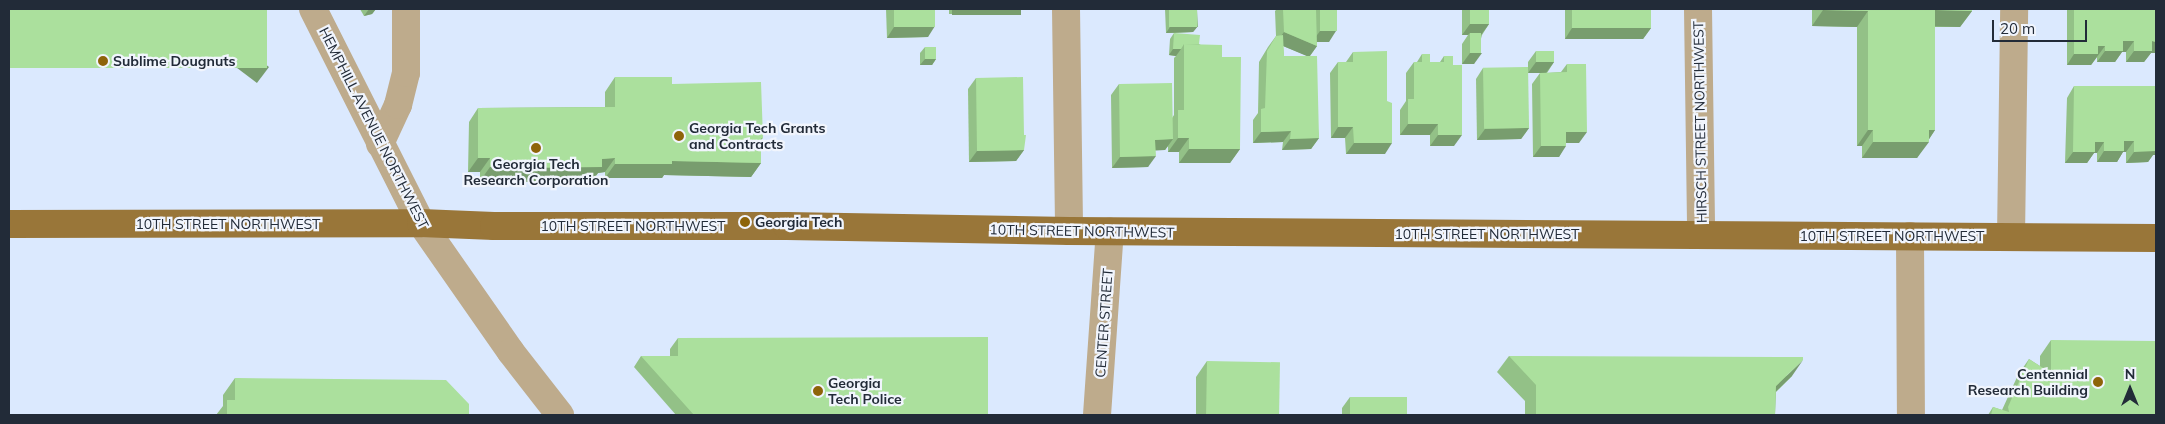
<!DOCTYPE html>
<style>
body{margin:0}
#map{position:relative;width:2165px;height:424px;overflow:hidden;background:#dbe9fe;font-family:Mulish,sans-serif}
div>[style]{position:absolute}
.minor>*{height:28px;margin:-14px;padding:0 14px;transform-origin:14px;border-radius:14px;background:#beab8c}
.major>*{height:28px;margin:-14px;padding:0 14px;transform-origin:14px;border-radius:14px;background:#997639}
.wall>*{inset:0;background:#93c187;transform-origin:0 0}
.shaded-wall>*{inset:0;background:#789d6e;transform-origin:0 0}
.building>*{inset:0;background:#abe09d;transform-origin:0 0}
.dots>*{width:14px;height:14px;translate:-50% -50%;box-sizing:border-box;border:2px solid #f1f5fd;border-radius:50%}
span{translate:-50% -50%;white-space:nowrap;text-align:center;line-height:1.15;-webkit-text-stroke:4.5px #f1f5fd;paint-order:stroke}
.poi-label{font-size:14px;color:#222b38;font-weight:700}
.left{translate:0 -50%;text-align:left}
.right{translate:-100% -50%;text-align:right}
.street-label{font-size:14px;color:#222b38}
.frame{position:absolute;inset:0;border:10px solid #222b38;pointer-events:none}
.north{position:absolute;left:2105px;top:364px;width:50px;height:50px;-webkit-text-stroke:4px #f1f5fd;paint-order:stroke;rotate:0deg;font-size:14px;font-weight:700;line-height:20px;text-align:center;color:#222b38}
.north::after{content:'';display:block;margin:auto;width:18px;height:22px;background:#222b38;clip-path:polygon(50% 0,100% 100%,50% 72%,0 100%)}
.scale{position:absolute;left:1992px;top:20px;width:95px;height:22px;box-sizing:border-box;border:2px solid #222b38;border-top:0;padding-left:6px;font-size:15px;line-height:18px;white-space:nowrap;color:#222b38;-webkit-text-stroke:4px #f1f5fd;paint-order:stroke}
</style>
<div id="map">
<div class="minor">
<i style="left:313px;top:9px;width:240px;rotate:63.2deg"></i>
<i style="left:421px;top:223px;width:157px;rotate:55.1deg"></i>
<i style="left:511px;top:352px;width:80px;rotate:52.1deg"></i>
<i style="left:1066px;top:9px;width:222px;rotate:89.2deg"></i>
<i style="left:1698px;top:9px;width:226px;rotate:89.2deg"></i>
<i style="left:380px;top:144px;width:43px;rotate:-65.2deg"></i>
<i style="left:398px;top:105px;width:33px;rotate:-76deg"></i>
<i style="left:406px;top:73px;width:64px;rotate:-90deg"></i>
<i style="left:1910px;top:236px;width:179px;rotate:89.7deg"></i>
<i style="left:2011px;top:237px;width:228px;rotate:-89.2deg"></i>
<i style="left:1097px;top:415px;width:184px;rotate:-86deg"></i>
</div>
<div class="major">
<i style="left:9px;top:224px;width:412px;rotate:-0.1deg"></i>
<i style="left:421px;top:223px;width:73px;rotate:2.4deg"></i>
<i style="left:494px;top:226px;width:293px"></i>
<i style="left:787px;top:226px;width:282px;rotate:1deg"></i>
<i style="left:1069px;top:231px;width:1087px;rotate:0.37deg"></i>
</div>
<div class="wall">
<i style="clip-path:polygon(360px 9px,376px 9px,372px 14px,364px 16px)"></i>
<i style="clip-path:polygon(886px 9px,935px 9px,928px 37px,887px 38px)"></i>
<i style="left:949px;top:9px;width:72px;height:5px"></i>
<i style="clip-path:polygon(1165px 9px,1197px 9px,1198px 26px,1193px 32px,1174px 33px,1199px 44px,1222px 57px,1240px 149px,1230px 163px,1179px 163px,1179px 152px,1168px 152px,1168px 146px,1165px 150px,1155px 150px,1148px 167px,1112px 168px,1111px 95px,1119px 84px,1172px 118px,1174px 115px,1174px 58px,1176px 56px,1169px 55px,1170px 39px,1174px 33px,1166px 33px)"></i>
<i style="clip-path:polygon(evenodd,1277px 9px,1337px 9px,1329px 42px,1317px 42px,1317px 46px,1310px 56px,1319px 138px,1311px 149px,1282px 150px,1283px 142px,1253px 143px,1253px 120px,1258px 113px,1259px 62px,1268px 47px,1276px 36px,1275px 11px,1277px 9px,1283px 46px,1308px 56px,1284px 56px,1283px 46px)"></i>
<i style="clip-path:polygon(1462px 9px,1489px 9px,1489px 24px,1482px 35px,1474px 64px,1462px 64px,1462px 44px,1468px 35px,1462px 35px)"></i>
<i style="clip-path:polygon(1565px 9px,1651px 9px,1651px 28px,1643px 39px,1565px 39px)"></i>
<i style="clip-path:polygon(1812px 9px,1972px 9px,1972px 11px,1960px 27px,1935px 27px,1935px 130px,1917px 158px,1862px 158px,1862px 146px,1857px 146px,1857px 27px,1812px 26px)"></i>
<i style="clip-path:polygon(2067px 9px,2156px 9px,2156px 63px,2155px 63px,2155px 53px,2151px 53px,2144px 62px,2126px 62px,2126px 52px,2122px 52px,2115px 62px,2097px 62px,2097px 57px,2091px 65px,2067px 65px)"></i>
<i style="clip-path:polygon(925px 47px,936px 59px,932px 65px,920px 65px,920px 53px)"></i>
<i style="clip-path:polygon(1536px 51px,1554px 62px,1547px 73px,1561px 72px,1567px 64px,1579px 143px,1566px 143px,1559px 157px,1533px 157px,1532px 84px,1540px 73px,1528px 73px,1528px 62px)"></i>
<i style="clip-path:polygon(1353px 52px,1385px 154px,1346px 154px,1345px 138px,1331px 138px,1330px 73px,1338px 62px,1346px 62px)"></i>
<i style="clip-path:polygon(1422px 54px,1430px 62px,1440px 62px,1444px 56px,1454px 146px,1430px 146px,1430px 135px,1400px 135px,1400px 110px,1406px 101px,1406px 73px,1414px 62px,1417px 62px)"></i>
<i style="clip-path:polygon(1483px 68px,1529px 128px,1521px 139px,1477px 140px,1476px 79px)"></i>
<i style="clip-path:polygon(615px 77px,672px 84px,763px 138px,761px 140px,761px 163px,751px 177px,664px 175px,662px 178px,605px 178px,605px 172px,598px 173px,592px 181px,516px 182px,480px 181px,480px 172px,468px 172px,469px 122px,478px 108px,605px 107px,605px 92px)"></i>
<i style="clip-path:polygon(976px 78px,1024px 150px,1016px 161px,969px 162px,968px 89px)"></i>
<i style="clip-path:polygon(2074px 86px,2153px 155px,2148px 162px,2126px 163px,2126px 152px,2123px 152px,2117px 162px,2097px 162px,2097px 153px,2094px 153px,2087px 163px,2065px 163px,2067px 98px)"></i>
<i style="clip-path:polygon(678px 338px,988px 415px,676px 415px,634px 367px,641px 356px,670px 356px,670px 349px)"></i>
<i style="clip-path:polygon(2051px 340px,2156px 415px,1988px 415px,1993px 407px,2002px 410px,2018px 375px,2029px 359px,2040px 366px,2040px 356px)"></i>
<i style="clip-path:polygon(1509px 356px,1792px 376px,1776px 392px,1775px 415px,1508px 415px,1525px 415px,1525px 401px,1497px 372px)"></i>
<i style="clip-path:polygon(1207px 361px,1280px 415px,1196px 415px,1196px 377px)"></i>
<i style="clip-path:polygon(235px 378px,469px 415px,216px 415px,223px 406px,223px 395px)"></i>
<i style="clip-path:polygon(1350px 397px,1406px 415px,1342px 415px,1342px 408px)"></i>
</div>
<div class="shaded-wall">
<i style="clip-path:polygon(369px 9px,376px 9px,372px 14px,364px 16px)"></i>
<i style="left:952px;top:9px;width:69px;height:6px"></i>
<i style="clip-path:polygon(1823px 10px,1868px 11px,1857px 27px,1812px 26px)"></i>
<i style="clip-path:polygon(1935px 10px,1972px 11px,1960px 27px,1924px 26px)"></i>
<i style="clip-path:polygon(1470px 24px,1489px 24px,1481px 35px,1470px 33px,1468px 35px,1462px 35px)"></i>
<i style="clip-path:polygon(935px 26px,928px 37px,887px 38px,894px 27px)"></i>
<i style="clip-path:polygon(1198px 26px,1193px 32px,1166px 33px,1170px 27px)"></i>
<i style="clip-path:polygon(1572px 28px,1651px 28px,1643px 39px,1565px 39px)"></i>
<i style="clip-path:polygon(1320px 31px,1336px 31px,1329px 42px,1312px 42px)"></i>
<i style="clip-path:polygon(1284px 32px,1317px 46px,1309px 57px,1276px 43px)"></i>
<i style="clip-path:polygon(2123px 41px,2134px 41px,2126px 52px,2122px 52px,2115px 62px,2097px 62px,2105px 51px)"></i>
<i style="clip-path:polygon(2152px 41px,2156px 42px,2156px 51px,2155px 53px,2151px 53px,2144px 62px,2126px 62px,2134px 51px)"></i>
<i style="clip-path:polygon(2098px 46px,2105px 46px,2091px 65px,2067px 65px,2074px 54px)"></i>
<i style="clip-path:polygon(1173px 49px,1181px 49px,1176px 56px,1169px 55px)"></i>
<i style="clip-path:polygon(1470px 53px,1482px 53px,1474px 64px,1462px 64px)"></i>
<i style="clip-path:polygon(925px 59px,936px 59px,932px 65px,920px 65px)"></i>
<i style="clip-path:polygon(1536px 62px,1554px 62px,1546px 73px,1528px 73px)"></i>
<i style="left:269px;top:67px;width:20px;height:260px;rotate:127deg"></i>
<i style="clip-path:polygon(1408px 124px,1438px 124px,1430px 135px,1400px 135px)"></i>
<i style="clip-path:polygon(1338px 127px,1353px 127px,1345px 138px,1331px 138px)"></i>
<i style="clip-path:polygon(1529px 128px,1521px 139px,1477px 140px,1485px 129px)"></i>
<i style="clip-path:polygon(1868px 130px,1873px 130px,1862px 146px,1857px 146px)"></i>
<i style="clip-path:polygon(1929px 130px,1935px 130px,1927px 142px,1929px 142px,1917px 158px,1862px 158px,1873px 142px)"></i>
<i style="clip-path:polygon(1291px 131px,1283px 142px,1253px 143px,1261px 132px)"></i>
<i style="clip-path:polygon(1566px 132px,1587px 132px,1579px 143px,1559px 143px)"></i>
<i style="clip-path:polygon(1438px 135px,1462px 135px,1454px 146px,1430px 146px)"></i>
<i style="clip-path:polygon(1178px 138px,1189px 138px,1179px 152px,1168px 152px)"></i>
<i style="clip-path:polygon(1319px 138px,1311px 149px,1282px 150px,1290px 139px)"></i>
<i style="clip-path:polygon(1173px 139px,1165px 150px,1147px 151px,1155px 140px)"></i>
<i style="clip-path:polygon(2124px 141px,2134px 141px,2126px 152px,2123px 152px,2117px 162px,2097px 162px,2104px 151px)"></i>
<i style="clip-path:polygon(2095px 142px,2104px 142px,2097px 153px,2094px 153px,2087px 163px,2065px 163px,2073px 152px)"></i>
<i style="clip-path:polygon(1354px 143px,1392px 143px,1385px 154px,1346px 154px)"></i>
<i style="clip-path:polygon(2156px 144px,2156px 155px,2153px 155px,2148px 162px,2126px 163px,2134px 152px)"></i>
<i style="clip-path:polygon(1541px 146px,1566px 146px,1559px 157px,1533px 157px)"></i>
<i style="clip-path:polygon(1189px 149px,1240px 149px,1230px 163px,1179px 163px)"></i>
<i style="clip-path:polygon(1024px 150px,1016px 161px,969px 162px,977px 151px)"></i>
<i style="clip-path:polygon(1156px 156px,1148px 167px,1112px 168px,1120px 157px)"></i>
<i style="clip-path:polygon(478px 158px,490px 158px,480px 172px,468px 172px)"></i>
<i style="clip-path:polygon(615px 158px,605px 172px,598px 173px,592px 181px,516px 182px,480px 181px,490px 167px)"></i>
<i style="clip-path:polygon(672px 161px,761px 163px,751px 177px,664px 175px,662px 178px,605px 178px,615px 164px)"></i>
<i style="clip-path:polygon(1803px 360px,1792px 376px,1765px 402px,1776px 386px)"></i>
</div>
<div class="building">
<i style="left:9px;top:9px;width:258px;height:59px"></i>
<i style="left:894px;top:9px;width:41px;height:18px"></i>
<i style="left:1169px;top:9px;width:28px;height:18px"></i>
<i style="clip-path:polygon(1283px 9px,1316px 9px,1317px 46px,1284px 32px)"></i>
<i style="left:1320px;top:9px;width:17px;height:22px"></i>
<i style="left:1470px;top:9px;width:19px;height:15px"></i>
<i style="left:1572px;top:9px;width:79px;height:19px"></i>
<i style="clip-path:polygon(1823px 9px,1972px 9px,1972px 11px,1935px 10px,1935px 130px,1929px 130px,1929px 142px,1873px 142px,1873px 130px,1868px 130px,1868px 11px,1823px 10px)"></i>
<i style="clip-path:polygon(2074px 9px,2156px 9px,2156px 42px,2152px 41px,2152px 51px,2134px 51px,2134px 41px,2123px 41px,2123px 51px,2105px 51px,2105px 46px,2098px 46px,2098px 54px,2074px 54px)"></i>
<i style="clip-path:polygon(1174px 33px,1200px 35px,1199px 44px,1184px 44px,1181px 49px,1173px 49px)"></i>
<i style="left:1470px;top:33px;width:11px;height:20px"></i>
<i style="clip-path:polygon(1283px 35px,1284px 56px,1317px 56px,1319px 138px,1290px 139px,1291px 131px,1261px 132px,1261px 109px,1265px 108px,1267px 51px,1276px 36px)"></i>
<i style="clip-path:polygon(1184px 44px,1222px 45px,1222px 57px,1241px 57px,1240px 149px,1189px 149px,1189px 138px,1178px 138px,1178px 110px,1184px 110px)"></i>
<i style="left:925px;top:47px;width:11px;height:12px"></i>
<i style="clip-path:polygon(1387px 51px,1387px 101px,1392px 103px,1392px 143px,1354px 143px,1353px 127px,1338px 127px,1338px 62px,1353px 62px,1353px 52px)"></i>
<i style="left:1536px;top:51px;width:18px;height:11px"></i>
<i style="clip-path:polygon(1422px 54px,1430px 54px,1430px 62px,1444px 62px,1444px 56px,1453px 56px,1453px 65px,1462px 65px,1462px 135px,1438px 135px,1438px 124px,1408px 124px,1408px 99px,1414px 99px,1414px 62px,1422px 62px)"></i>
<i style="clip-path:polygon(1567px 64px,1586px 64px,1587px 132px,1566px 132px,1566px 146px,1541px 146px,1540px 73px,1567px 72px)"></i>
<i style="left:1528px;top:67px;width:61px;height:45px;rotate:89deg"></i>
<i style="clip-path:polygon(615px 77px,672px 77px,672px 84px,761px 82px,763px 138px,761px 138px,761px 163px,672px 161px,672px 164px,615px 164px,615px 158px,602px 159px,602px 167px,526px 168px,490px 167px,490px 158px,478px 158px,478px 108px,615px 107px)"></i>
<i style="clip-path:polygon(1023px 77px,1024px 135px,1026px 135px,1024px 150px,977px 151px,976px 78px)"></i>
<i style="clip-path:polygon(1172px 83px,1173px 139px,1155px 140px,1156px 156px,1120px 157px,1119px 84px)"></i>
<i style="clip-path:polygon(2074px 86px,2156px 86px,2156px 151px,2134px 152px,2134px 141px,2124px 141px,2124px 151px,2104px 151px,2104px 142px,2095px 142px,2095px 152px,2073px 152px)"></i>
<i style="clip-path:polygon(988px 337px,988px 415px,694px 415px,641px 356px,678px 356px,678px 338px)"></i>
<i style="clip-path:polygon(2051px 340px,2156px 341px,2156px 415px,1991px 415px,1993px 407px,2009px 412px,2008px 407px,2029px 359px,2051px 373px)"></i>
<i style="clip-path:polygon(1509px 356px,1803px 357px,1803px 360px,1776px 386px,1775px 415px,1508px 415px,1536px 415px,1536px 385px)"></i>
<i style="left:1207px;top:361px;width:73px;height:54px;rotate:1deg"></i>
<i style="clip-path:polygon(235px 378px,446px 380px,469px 404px,469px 415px,227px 415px,227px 400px,235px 400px)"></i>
<i style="left:1350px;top:397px;width:57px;height:18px"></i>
</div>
<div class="dots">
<i style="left:103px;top:61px;background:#8e6409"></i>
<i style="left:679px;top:136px;background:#8e6409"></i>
<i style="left:536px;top:148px;background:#8e6409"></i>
<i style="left:745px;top:222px;background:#8e6409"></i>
<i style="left:2098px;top:382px;background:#8e6409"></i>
<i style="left:818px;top:391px;background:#8e6409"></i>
</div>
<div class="poi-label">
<span class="left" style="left:113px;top:61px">Sublime Dougnuts</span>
<span class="left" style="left:689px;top:136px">Georgia Tech Grants<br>and Contracts</span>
<span style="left:536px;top:172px">Georgia Tech<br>Research Corporation</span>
<span class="left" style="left:755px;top:222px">Georgia Tech</span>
<span class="right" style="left:2088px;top:382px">Centennial<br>Research Building</span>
<span class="left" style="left:828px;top:391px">Georgia<br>Tech Police</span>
</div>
<div class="street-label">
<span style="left:1700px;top:122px;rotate:-91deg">HIRSCH STREET NORTHWEST</span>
<span style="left:374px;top:128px;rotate:63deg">HEMPHILL AVENUE NORTHWEST</span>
<span style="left:228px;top:224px">10TH STREET NORTHWEST</span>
<span style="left:633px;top:226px">10TH STREET NORTHWEST</span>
<span style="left:1082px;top:231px;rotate:1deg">10TH STREET NORTHWEST</span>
<span style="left:1487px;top:234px">10TH STREET NORTHWEST</span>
<span style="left:1892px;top:236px">10TH STREET NORTHWEST</span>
<span style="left:1104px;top:323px;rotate:-86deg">CENTER STREET</span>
</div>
<div class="frame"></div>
<div class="north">N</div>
<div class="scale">20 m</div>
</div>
